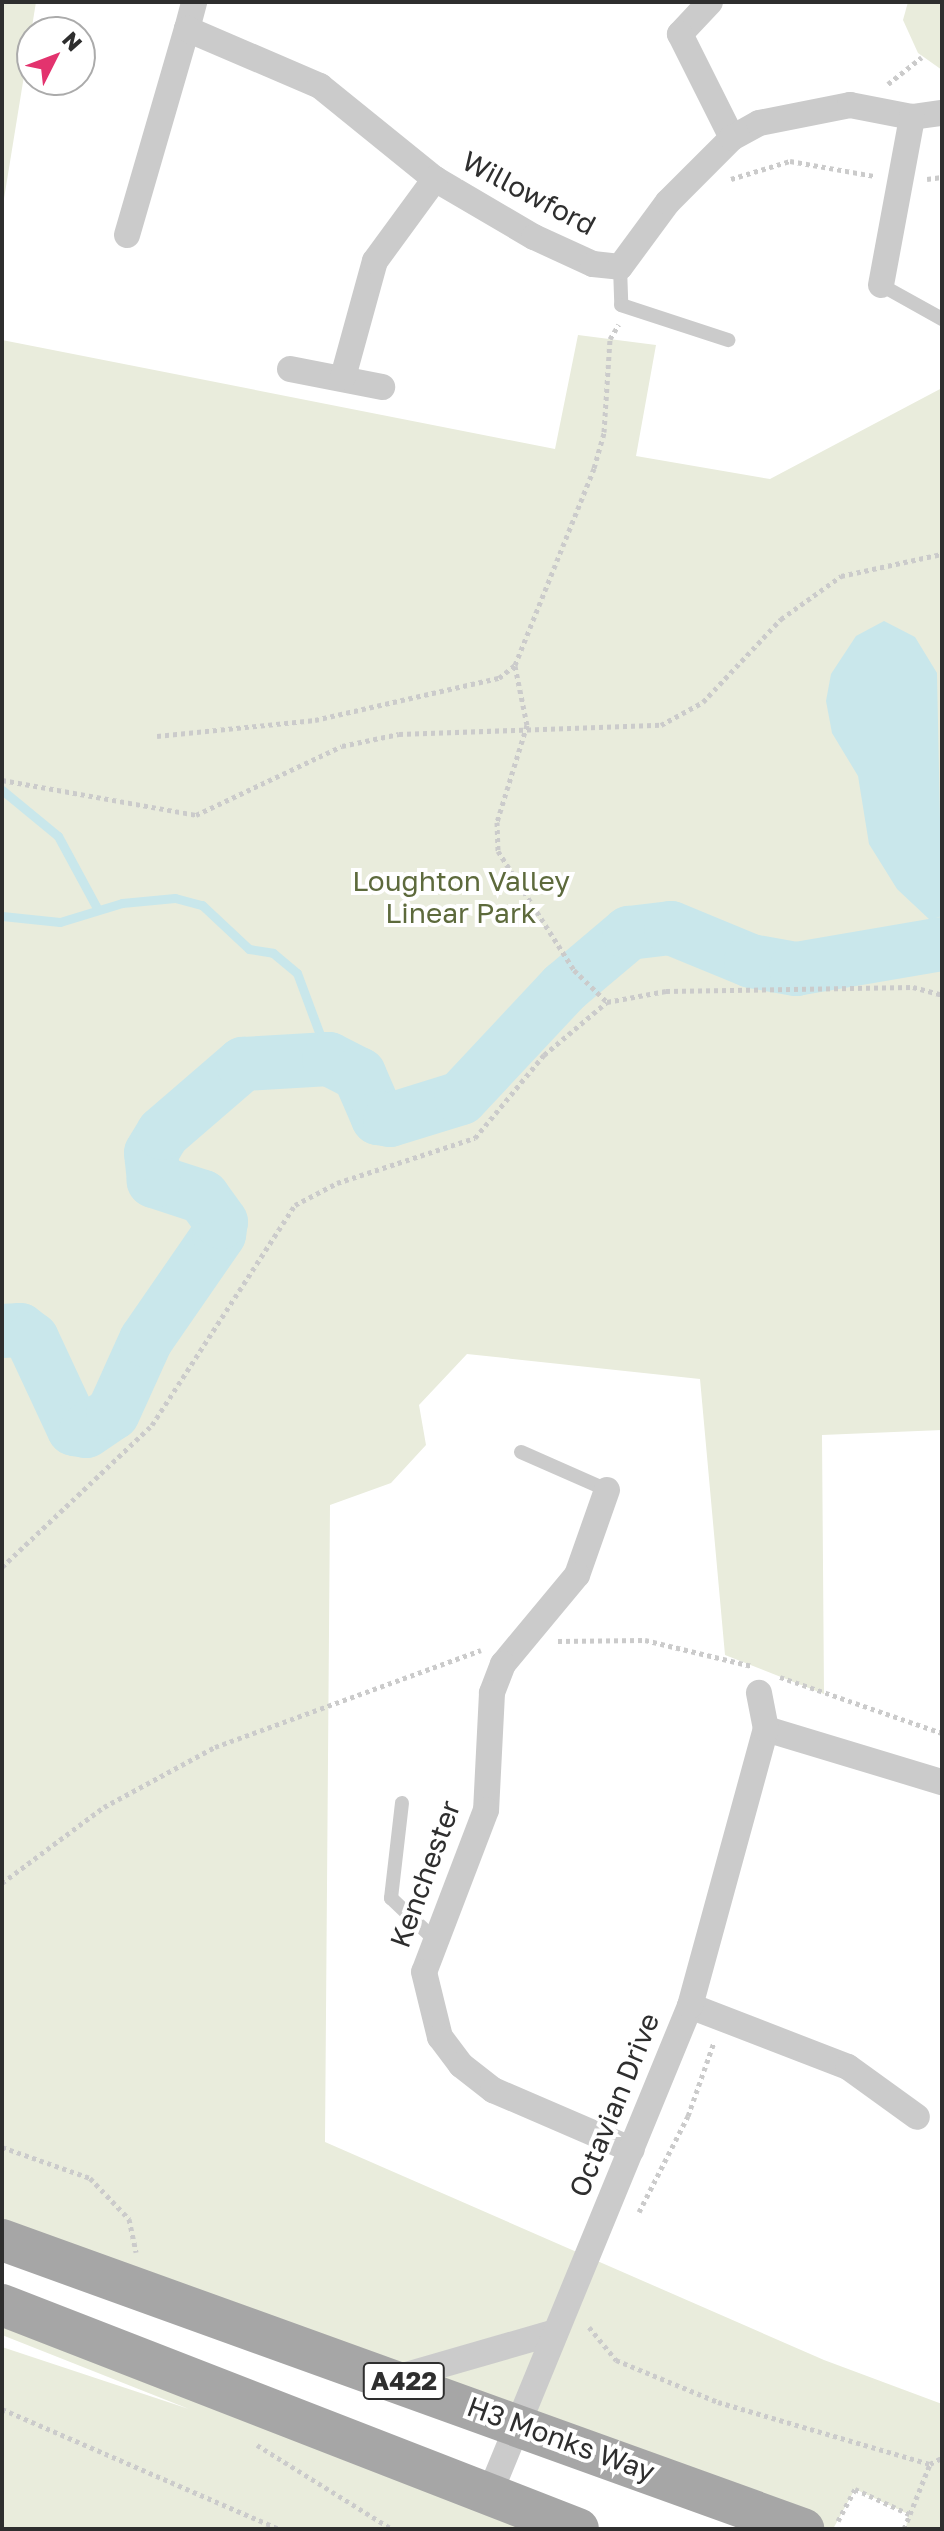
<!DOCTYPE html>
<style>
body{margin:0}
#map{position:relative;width:944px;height:2531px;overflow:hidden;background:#fff;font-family:"Golos Text",sans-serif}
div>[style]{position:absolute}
.green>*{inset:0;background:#e9ecdc}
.water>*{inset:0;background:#c9e7eb}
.stream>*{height:9px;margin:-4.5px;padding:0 4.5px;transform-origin:4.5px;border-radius:4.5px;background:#c9e7eb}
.river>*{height:54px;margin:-27px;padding:0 27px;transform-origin:27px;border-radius:27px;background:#c9e7eb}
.path>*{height:5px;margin-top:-2.5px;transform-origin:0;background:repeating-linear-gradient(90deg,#cbcbcb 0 4px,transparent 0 8px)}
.lane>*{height:14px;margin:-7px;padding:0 7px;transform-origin:7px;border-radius:7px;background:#cbcbcb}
.street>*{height:26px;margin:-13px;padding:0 13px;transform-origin:13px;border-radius:13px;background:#cbcbcb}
.primary>*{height:42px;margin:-21px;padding:0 21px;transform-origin:21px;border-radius:21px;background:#a6a6a6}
span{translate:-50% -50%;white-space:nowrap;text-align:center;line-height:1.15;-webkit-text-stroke:8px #fff;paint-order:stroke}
.shield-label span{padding:2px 6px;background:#fff;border:2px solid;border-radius:6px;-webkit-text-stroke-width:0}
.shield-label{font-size:26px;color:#2e2e2e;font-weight:700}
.street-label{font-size:28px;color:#2e2e2e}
.park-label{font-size:28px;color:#5d6a3c}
.frame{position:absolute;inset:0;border:4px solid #2e2e2e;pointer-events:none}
.north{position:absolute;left:16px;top:16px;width:80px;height:80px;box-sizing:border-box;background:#fff;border:2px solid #ababab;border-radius:50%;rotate:48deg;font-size:22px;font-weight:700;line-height:32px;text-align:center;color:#2e2e2e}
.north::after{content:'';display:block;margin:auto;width:28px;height:36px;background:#e3336e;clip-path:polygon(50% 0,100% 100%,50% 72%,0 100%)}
</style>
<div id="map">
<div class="green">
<i style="clip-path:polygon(2px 2px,36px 2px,2px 211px)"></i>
<i style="clip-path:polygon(908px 2px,942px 2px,942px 70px,918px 53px,903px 20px)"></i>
<i style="clip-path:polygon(578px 335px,656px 345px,636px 456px,770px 479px,942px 388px,942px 1430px,822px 1435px,824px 1694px,725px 1655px,700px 1379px,467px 1354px,419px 1405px,426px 1445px,391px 1483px,330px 1505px,325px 2142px,824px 2360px,942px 2404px,942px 2529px,906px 2529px,908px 2514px,855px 2489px,833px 2529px,803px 2529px,2px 2240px,2px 340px,555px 449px)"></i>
<i style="clip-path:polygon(2px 2305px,578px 2529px,2px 2529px,2px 2347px,189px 2409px,2px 2335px)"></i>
</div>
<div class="water">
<i style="clip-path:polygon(884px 621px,915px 637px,937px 673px,942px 916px,930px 920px,897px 889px,869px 844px,858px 776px,832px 733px,826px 701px,831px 674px,856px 636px)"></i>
</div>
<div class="stream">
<i style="left:2px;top:790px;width:72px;rotate:39.4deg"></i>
<i style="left:58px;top:836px;width:84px;rotate:61.6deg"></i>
<i style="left:2px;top:916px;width:58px;rotate:5.9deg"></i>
<i style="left:60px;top:922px;width:65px;rotate:-17deg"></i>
<i style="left:122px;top:903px;width:53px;rotate:-5.4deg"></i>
<i style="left:175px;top:898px;width:28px;rotate:15deg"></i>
<i style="left:202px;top:905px;width:64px;rotate:43.1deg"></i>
<i style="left:249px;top:949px;width:24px;rotate:9deg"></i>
<i style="left:273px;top:953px;width:31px;rotate:40deg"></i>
<i style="left:297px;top:973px;width:92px;rotate:69.6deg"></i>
</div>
<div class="river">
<i style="left:2px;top:1331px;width:18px;rotate:-3deg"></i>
<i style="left:20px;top:1330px;width:15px;rotate:37deg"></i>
<i style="left:32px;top:1339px;width:99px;rotate:65deg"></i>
<i style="left:74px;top:1429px;width:12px;rotate:9deg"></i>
<i style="left:86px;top:1431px;width:32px;rotate:-34deg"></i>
<i style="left:113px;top:1413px;width:80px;rotate:-65.7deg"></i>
<i style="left:146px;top:1340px;width:129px;rotate:-55.4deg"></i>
<i style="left:219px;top:1234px;width:12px;rotate:-81deg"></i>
<i style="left:221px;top:1222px;width:31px;rotate:-126deg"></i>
<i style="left:203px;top:1197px;width:52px;rotate:-161.9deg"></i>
<i style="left:154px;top:1181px;width:28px;rotate:-96deg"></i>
<i style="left:151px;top:1153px;width:23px;rotate:-59deg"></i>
<i style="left:163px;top:1133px;width:106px;rotate:-40.8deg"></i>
<i style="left:243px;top:1064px;width:86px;rotate:-3.3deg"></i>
<i style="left:329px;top:1059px;width:34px;rotate:27deg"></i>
<i style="left:359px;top:1074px;width:48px;rotate:66.6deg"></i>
<i style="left:378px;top:1118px;width:12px;rotate:9deg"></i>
<i style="left:390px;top:1120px;width:74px;rotate:-17.2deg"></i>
<i style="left:461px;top:1098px;width:152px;rotate:-46.9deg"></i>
<i style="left:565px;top:987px;width:84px;rotate:-40.2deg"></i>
<i style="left:629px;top:933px;width:42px;rotate:-6.8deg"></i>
<i style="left:671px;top:928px;width:87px;rotate:22.4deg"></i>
<i style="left:751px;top:961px;width:46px;rotate:10.1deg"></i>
<i style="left:796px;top:969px;width:148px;rotate:-9.7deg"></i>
</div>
<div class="path">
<i style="left:888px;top:84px;width:43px;rotate:-38.5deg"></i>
<i style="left:731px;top:179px;width:62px;rotate:-17deg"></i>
<i style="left:790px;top:161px;width:85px;rotate:10.1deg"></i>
<i style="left:927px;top:179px;width:15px;rotate:-8deg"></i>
<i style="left:515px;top:666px;width:60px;rotate:78.5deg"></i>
<i style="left:527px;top:725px;width:102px;rotate:107.2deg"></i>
<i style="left:497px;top:822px;width:29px;rotate:88deg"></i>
<i style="left:498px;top:851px;width:141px;rotate:57.4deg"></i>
<i style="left:574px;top:970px;width:46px;rotate:44.1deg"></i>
<i style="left:157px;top:736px;width:159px;rotate:-5.8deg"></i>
<i style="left:315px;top:720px;width:189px;rotate:-12.9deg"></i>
<i style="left:499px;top:678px;width:21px;rotate:-39deg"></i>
<i style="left:515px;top:665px;width:212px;rotate:-68.1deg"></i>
<i style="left:594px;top:468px;width:37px;rotate:-74deg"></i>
<i style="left:604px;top:432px;width:93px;rotate:-86.3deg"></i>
<i style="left:610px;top:339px;width:17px;rotate:-59deg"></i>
<i style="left:2px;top:780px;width:197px;rotate:10.2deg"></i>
<i style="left:196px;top:815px;width:161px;rotate:-25.3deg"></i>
<i style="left:342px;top:746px;width:58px;rotate:-11.9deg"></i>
<i style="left:399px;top:734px;width:262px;rotate:-2deg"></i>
<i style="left:661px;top:725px;width:48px;rotate:-28.7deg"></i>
<i style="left:703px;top:702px;width:114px;rotate:-46.8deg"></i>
<i style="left:781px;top:619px;width:74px;rotate:-35.6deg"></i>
<i style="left:841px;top:576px;width:103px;rotate:-12.3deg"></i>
<i style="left:2px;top:1567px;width:207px;rotate:-43.4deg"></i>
<i style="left:152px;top:1425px;width:262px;rotate:-57deg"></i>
<i style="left:295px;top:1205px;width:47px;rotate:-27.6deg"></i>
<i style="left:337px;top:1183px;width:145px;rotate:-18.1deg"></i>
<i style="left:475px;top:1138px;width:108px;rotate:-50.3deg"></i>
<i style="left:544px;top:1055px;width:82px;rotate:-40.1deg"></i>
<i style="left:607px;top:1002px;width:60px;rotate:-10.6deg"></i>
<i style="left:666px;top:991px;width:247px;rotate:-0.9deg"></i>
<i style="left:913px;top:987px;width:30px;rotate:15deg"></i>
<i style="left:558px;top:1641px;width:87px;rotate:-0.7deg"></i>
<i style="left:645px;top:1640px;width:110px;rotate:13.7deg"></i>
<i style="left:780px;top:1677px;width:171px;rotate:19.1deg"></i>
<i style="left:2px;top:1883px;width:127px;rotate:-36.7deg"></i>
<i style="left:104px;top:1807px;width:126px;rotate:-28.4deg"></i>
<i style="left:215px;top:1747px;width:283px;rotate:-20deg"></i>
<i style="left:2px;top:2147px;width:93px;rotate:19.4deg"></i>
<i style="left:90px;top:2178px;width:57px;rotate:46.4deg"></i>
<i style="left:129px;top:2219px;width:34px;rotate:78deg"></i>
<i style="left:639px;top:2212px;width:108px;rotate:-63deg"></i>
<i style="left:688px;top:2116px;width:78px;rotate:-70.6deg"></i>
<i style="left:589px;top:2327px;width:43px;rotate:50.7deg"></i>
<i style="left:616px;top:2360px;width:110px;rotate:22.4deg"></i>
<i style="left:718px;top:2402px;width:221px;rotate:16.3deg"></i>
<i style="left:2px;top:2409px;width:302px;rotate:23.4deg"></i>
<i style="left:257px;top:2445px;width:159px;rotate:31.9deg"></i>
<i style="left:838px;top:2521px;width:36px;rotate:-62deg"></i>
<i style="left:855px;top:2489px;width:60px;rotate:24.8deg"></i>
<i style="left:904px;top:2529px;width:70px;rotate:-68.2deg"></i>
<i style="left:930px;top:2464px;width:13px;rotate:-27deg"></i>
</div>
<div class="lane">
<i style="left:620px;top:267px;width:38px;rotate:88deg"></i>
<i style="left:621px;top:305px;width:113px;rotate:18.1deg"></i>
<i style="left:881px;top:285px;width:70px;rotate:29.1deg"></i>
<i style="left:521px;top:1452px;width:94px;rotate:23.8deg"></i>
<i style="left:402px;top:1803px;width:96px;rotate:96.6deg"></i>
<i style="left:391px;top:1898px;width:57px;rotate:43.6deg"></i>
</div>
<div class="street">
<i style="left:710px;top:2px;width:44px;rotate:133.2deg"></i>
<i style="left:680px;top:34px;width:116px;rotate:63.4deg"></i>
<i style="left:187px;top:29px;width:28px;rotate:-75deg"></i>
<i style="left:127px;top:235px;width:215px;rotate:-73.8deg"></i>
<i style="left:187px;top:29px;width:145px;rotate:23.2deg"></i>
<i style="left:320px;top:86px;width:148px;rotate:39deg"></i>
<i style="left:435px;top:179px;width:115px;rotate:30.4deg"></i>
<i style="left:534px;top:237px;width:65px;rotate:24.6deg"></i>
<i style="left:593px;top:264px;width:27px;rotate:6deg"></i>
<i style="left:620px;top:267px;width:81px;rotate:-53.6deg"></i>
<i style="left:668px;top:202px;width:91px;rotate:-45deg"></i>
<i style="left:732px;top:138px;width:31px;rotate:-29deg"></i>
<i style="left:759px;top:123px;width:93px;rotate:-11.2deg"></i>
<i style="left:850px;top:105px;width:63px;rotate:11deg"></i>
<i style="left:912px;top:117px;width:30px;rotate:-8deg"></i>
<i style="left:881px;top:285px;width:171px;rotate:-79.5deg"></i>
<i style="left:290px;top:369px;width:94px;rotate:11.1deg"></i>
<i style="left:343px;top:377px;width:120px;rotate:-74.6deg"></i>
<i style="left:375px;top:261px;width:102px;rotate:-53.8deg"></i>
<i style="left:607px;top:1490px;width:90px;rotate:109.4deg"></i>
<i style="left:577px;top:1575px;width:116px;rotate:129.7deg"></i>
<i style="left:503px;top:1664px;width:31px;rotate:111deg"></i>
<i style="left:492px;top:1693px;width:117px;rotate:92.9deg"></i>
<i style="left:486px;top:1810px;width:173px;rotate:110.9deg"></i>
<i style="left:424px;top:1972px;width:67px;rotate:76.2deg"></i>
<i style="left:440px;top:2037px;width:35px;rotate:53deg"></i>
<i style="left:461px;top:2065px;width:41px;rotate:38deg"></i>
<i style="left:493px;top:2090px;width:151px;rotate:23.3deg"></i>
<i style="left:766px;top:1729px;width:184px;rotate:16.8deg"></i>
<i style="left:690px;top:2006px;width:169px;rotate:21.1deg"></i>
<i style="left:848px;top:2067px;width:85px;rotate:35.9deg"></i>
<i style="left:396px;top:2378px;width:166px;rotate:-16.1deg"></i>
<i style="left:489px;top:2495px;width:529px;rotate:-67.66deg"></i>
<i style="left:690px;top:2006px;width:287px;rotate:-74.7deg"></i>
<i style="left:766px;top:1729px;width:37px;rotate:-101deg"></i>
</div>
<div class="primary">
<i style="left:2px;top:2240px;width:852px;rotate:19.84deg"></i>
<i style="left:2px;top:2305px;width:618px;rotate:21.25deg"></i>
</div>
<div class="shield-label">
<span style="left:404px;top:2381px">A422</span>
</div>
<div class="street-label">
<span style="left:529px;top:193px;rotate:28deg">Willowford</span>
<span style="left:425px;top:1874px;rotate:-70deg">Kenchester</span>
<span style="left:614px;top:2105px;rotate:-68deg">Octavian Drive</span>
<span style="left:561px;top:2439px;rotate:20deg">H3 Monks Way</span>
</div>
<div class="park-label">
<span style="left:461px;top:897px">Loughton Valley<br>Linear Park</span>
</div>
<div class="frame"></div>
<div class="north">N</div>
</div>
